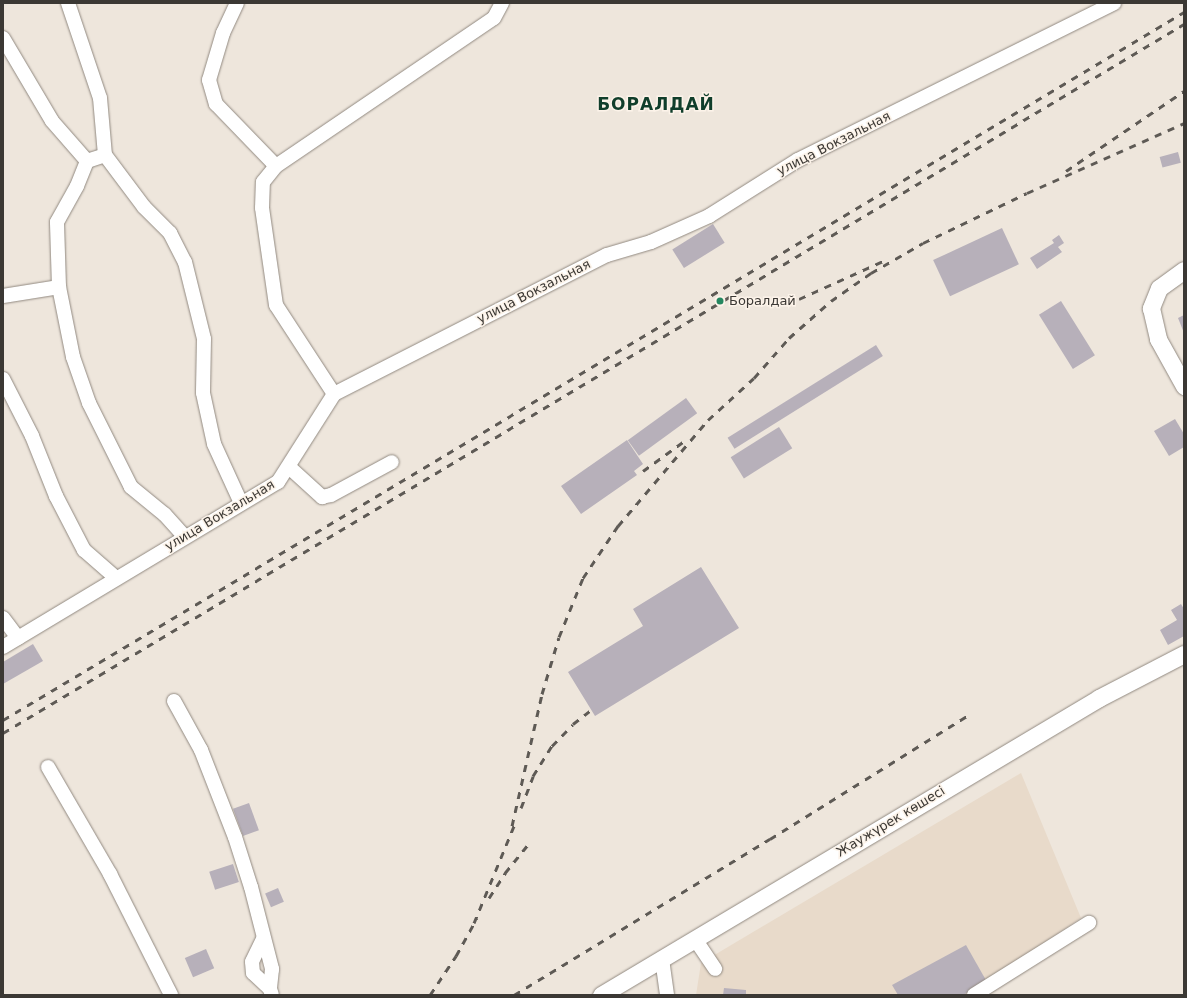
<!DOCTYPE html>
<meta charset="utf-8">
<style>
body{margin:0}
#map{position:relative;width:1187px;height:998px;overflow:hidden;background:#eee6dc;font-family:"DejaVu Sans",sans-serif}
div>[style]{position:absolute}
.built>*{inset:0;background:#e8daca}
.building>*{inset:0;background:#b7b0ba;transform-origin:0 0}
.roads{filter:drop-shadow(0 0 1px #918980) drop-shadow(0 0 1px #918980)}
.minor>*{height:14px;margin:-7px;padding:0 7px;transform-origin:7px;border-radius:7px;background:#fff}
.major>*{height:17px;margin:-8.5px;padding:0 8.5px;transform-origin:8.5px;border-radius:8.5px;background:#fff}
.rail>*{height:3px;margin-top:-1.5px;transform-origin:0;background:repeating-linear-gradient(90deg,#5e5a55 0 7px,transparent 0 14px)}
.dots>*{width:11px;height:11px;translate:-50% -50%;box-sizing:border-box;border:2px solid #fcf3e9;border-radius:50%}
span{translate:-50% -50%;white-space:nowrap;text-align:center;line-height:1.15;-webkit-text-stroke:3px #fcf3e9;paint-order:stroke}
.street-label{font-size:13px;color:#3b3834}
.poi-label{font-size:13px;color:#3b3834}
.left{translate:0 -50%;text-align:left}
.district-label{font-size:17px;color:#103e2b;font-weight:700;letter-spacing:1px}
.frame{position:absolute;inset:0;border:4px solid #3b3834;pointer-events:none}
</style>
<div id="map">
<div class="built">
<i style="clip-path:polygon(1021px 773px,1081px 918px,987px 982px,963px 995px,696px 995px,701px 963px)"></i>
</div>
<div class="building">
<i style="left:1178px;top:152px;width:11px;height:19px;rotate:75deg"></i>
<i style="left:713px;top:224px;width:22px;height:48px;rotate:58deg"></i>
<i style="left:1002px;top:228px;width:40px;height:76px;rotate:65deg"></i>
<i style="clip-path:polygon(1059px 235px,1064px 243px,1058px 247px,1062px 252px,1037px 269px,1030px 258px,1054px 243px,1052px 240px)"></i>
<i style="left:1061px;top:301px;width:64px;height:26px;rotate:58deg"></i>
<i style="clip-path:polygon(1184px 315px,1184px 333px,1178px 318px)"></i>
<i style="left:876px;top:345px;width:13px;height:175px;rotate:58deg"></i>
<i style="left:686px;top:398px;width:19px;height:72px;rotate:54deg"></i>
<i style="clip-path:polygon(1175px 419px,1184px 434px,1184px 447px,1169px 456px,1154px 431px)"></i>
<i style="left:779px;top:427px;width:25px;height:57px;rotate:58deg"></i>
<i style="clip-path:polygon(627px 440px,643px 464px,634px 471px,637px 475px,581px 514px,561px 486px)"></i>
<i style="clip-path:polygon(701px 567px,739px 628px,595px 716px,568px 672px,643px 626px,633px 609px)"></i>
<i style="clip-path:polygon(1181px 604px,1184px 609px,1184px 636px,1168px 645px,1160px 630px,1177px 620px,1171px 610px)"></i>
<i style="clip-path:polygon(33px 644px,43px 661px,3px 684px,3px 662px)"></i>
<i style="left:249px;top:803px;width:29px;height:17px;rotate:70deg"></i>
<i style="left:233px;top:864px;width:19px;height:25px;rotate:72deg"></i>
<i style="left:278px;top:888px;width:15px;height:14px;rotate:67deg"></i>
<i style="clip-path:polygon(966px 945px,987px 982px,963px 995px,898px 995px,892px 985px)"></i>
<i style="left:206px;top:949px;width:21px;height:23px;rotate:67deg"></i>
<i style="clip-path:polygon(724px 988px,746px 990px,746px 995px,723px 995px)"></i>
</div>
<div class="roads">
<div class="minor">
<i style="left:68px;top:3px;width:100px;rotate:71.4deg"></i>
<i style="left:100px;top:98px;width:57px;rotate:85deg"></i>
<i style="left:237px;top:3px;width:33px;rotate:115deg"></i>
<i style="left:223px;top:33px;width:49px;rotate:106.6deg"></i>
<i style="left:209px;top:80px;width:25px;rotate:74deg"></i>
<i style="left:216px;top:104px;width:86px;rotate:45.9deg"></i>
<i style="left:3px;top:38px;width:96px;rotate:59.4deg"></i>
<i style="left:52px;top:121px;width:53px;rotate:48.8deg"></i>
<i style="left:3px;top:296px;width:57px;rotate:-9.1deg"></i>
<i style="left:3px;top:379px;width:64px;rotate:63deg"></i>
<i style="left:32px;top:436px;width:65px;rotate:68.2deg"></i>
<i style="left:56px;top:496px;width:61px;rotate:62.6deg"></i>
<i style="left:84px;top:550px;width:43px;rotate:41.2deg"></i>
<i style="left:334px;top:394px;width:106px;rotate:-123.1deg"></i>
<i style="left:276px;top:305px;width:98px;rotate:-98.2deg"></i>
<i style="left:262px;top:208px;width:26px;rotate:-88deg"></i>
<i style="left:263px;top:182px;width:21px;rotate:-51deg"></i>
<i style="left:276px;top:166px;width:263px;rotate:-34.2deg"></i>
<i style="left:494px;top:18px;width:17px;rotate:-62deg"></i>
<i style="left:289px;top:467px;width:45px;rotate:42.3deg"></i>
<i style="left:322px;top:497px;width:9px;rotate:-13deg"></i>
<i style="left:331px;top:495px;width:69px;rotate:-28.4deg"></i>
<i style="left:185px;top:537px;width:31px;rotate:-132deg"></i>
<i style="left:164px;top:514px;width:43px;rotate:-140.7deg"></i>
<i style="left:131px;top:487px;width:94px;rotate:-116.6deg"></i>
<i style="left:89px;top:403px;width:49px;rotate:-109.2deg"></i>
<i style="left:73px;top:357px;width:71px;rotate:-101.3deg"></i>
<i style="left:59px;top:287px;width:65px;rotate:-91.8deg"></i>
<i style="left:57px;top:222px;width:41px;rotate:-60.9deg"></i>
<i style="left:77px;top:186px;width:27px;rotate:-68deg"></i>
<i style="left:87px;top:161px;width:19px;rotate:-18deg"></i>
<i style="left:105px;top:155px;width:65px;rotate:53.1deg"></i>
<i style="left:144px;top:207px;width:37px;rotate:45deg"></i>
<i style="left:170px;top:233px;width:33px;rotate:63deg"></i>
<i style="left:185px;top:262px;width:79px;rotate:76.1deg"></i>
<i style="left:204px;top:339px;width:54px;rotate:91.1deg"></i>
<i style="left:203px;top:393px;width:52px;rotate:77.8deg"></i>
<i style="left:214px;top:444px;width:65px;rotate:65.4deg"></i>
<i style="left:3px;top:618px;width:25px;rotate:53deg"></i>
<i style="left:3px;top:647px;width:321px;rotate:-31deg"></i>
<i style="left:278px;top:482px;width:104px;rotate:-57.5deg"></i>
<i style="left:334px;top:394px;width:306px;rotate:-27deg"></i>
<i style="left:607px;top:255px;width:46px;rotate:-16.5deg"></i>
<i style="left:651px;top:242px;width:64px;rotate:-24.1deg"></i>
<i style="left:709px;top:216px;width:105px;rotate:-32.2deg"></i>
<i style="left:798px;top:160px;width:353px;rotate:-26.4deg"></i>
<i style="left:174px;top:701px;width:56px;rotate:61.1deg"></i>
<i style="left:201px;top:750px;width:93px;rotate:68.7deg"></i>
<i style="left:235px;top:837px;width:52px;rotate:72.3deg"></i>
<i style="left:251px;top:887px;width:85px;rotate:75.6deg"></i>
<i style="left:272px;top:969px;width:20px;rotate:96deg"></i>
<i style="left:270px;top:989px;width:6px;rotate:72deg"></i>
<i style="left:48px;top:767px;width:124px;rotate:59.9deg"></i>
<i style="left:110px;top:874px;width:136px;rotate:63.2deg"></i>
<i style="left:263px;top:939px;width:25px;rotate:116deg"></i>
<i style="left:252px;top:962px;width:11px;rotate:85deg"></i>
<i style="left:253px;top:973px;width:23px;rotate:43deg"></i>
<i style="left:695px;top:939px;width:36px;rotate:56deg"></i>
<i style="left:662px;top:959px;width:36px;rotate:82deg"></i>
<i style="left:974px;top:995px;width:136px;rotate:-32.1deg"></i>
</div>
<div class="major">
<i style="left:1184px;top:270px;width:31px;rotate:144deg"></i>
<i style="left:1159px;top:288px;width:22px;rotate:112deg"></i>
<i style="left:1151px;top:308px;width:32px;rotate:77deg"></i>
<i style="left:1158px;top:339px;width:54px;rotate:61deg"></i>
<i style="left:601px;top:995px;width:580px;rotate:-30.81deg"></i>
<i style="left:1099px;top:698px;width:96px;rotate:-27.4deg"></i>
</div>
</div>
<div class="rail">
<i style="left:1066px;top:171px;width:143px;rotate:-34.1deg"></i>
<i style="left:799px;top:299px;width:92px;rotate:-24.3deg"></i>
<i style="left:643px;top:471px;width:54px;rotate:-36deg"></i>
<i style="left:3px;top:720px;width:1377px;rotate:-30.94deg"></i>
<i style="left:3px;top:733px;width:1377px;rotate:-30.98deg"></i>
<i style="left:521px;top:808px;width:34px;rotate:-69deg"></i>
<i style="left:533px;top:776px;width:36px;rotate:-58deg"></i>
<i style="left:552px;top:746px;width:30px;rotate:-46deg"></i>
<i style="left:573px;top:724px;width:23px;rotate:-38deg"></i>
<i style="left:512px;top:826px;width:135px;rotate:-77.2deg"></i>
<i style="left:542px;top:694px;width:59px;rotate:-73.4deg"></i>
<i style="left:559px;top:637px;width:64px;rotate:-67.9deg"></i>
<i style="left:583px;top:578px;width:63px;rotate:-56.1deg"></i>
<i style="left:618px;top:526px;width:139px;rotate:-49.7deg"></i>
<i style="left:708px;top:420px;width:62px;rotate:-42.4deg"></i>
<i style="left:754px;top:378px;width:53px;rotate:-48.8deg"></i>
<i style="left:789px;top:338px;width:56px;rotate:-41.4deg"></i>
<i style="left:831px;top:301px;width:49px;rotate:-35deg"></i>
<i style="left:871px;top:273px;width:60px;rotate:-30deg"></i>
<i style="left:923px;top:243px;width:115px;rotate:-25.7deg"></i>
<i style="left:1027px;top:193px;width:172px;rotate:-24deg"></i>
<i style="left:489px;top:898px;width:30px;rotate:-57deg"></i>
<i style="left:505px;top:873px;width:36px;rotate:-51deg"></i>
<i style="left:474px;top:923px;width:110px;rotate:-67.6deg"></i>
<i style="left:430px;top:995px;width:47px;rotate:-56.3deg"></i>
<i style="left:456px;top:956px;width:43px;rotate:-61.1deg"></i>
<i style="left:514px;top:995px;width:300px;rotate:-31.4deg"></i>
<i style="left:770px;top:839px;width:236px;rotate:-32deg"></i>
</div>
<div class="dots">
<i style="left:720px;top:301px;background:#258760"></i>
</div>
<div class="street-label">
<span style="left:834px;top:144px;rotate:-27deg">улица Вокзальная</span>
<span style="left:534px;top:292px;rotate:-27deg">улица Вокзальная</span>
<span style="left:220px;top:516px;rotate:-31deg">улица Вокзальная</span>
<span style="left:891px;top:822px;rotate:-31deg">Жаужүрек көшесі</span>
</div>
<div class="poi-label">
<span class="left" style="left:729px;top:301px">Боралдай</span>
</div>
<div class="district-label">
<span style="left:656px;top:105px">БОРАЛДАЙ</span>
</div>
<div class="frame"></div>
</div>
